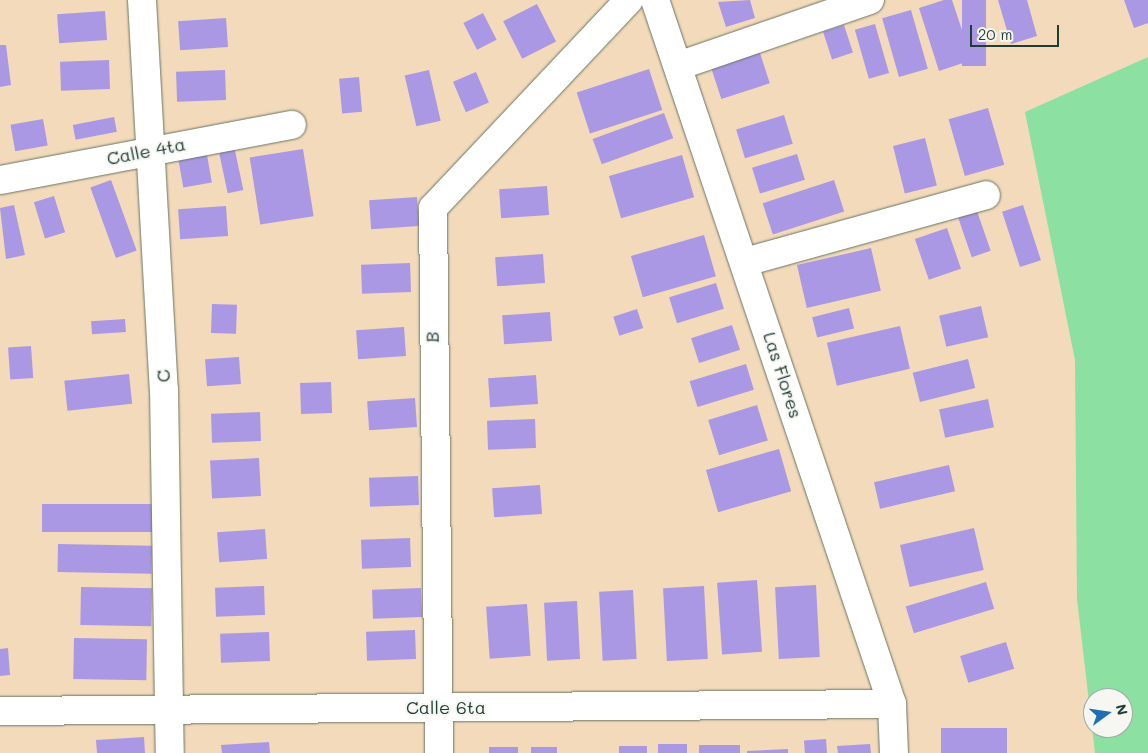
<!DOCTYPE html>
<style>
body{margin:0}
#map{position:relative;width:1148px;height:753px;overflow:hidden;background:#f2dabb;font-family:Mali,sans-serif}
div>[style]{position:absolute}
.green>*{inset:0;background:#8ce0a2}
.building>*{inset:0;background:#ab98e4;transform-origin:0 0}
.roads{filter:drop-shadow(0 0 1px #697463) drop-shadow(0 0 1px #697463)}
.street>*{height:28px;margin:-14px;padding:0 14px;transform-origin:14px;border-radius:14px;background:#fff}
span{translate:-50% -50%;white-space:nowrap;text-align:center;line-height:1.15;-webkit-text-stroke:4px #f6f6f2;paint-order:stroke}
.street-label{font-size:18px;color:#1f3d34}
.north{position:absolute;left:1083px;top:688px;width:50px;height:50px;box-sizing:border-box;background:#f6f6f2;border:1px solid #a0aca6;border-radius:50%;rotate:76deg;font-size:14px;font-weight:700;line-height:20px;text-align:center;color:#1f3d34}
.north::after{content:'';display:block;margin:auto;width:18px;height:22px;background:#1f6fb2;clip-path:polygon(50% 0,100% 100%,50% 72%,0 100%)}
.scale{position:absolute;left:970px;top:25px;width:89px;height:22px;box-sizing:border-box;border:2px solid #1f3d34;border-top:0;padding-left:6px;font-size:15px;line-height:18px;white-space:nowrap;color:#1f3d34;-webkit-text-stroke:4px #f6f6f2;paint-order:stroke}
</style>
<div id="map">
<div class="green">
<i style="clip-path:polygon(evenodd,1148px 57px,1148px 753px,1095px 753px,1077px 599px,1075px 360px,1025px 112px,1148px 57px,1093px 698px,1123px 698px,1123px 728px,1093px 728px,1093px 698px)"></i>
</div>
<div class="building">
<i style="clip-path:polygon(750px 0,755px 18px,726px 27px,718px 2px)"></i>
<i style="clip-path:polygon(944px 0,952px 0,972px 60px,939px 71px,919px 8px)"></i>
<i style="left:962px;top:0;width:24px;height:66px"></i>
<i style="clip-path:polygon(998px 0,1027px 0,1037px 36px,1011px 44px)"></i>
<i style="clip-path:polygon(1124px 0,1148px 0,1148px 23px,1134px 28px)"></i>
<i style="left:537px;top:4px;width:42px;height:38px;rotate:63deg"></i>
<i style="left:911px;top:10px;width:61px;height:30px;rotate:74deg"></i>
<i style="left:105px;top:11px;width:29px;height:48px;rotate:86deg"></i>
<i style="left:483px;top:13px;width:30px;height:22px;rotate:63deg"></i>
<i style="left:226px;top:18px;width:29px;height:48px;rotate:86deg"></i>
<i style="left:875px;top:24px;width:51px;height:21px;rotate:74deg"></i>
<i style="left:844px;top:25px;width:29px;height:22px;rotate:72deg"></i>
<i style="clip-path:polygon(0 45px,6px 45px,11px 85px,0 87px)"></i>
<i style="left:759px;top:50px;width:35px;height:51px;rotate:72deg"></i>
<i style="left:109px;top:60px;width:29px;height:49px;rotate:88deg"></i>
<i style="left:649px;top:69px;width:43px;height:76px;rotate:72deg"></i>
<i style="left:225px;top:70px;width:30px;height:49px;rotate:88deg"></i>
<i style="left:429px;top:70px;width:52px;height:25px;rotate:77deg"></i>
<i style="left:476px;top:72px;width:33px;height:25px;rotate:67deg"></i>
<i style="left:359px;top:77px;width:35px;height:20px;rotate:85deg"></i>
<i style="left:988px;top:108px;width:59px;height:41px;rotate:74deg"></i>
<i style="left:664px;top:113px;width:27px;height:76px;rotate:70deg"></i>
<i style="left:784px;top:115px;width:30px;height:50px;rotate:73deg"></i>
<i style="left:114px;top:117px;width:15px;height:42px;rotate:79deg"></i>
<i style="left:43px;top:119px;width:27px;height:33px;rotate:80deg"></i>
<i style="left:925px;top:138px;width:49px;height:33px;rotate:76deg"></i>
<i style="left:234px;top:146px;width:45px;height:16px;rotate:78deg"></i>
<i style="left:303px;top:149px;width:68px;height:54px;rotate:81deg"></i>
<i style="left:797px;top:154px;width:27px;height:47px;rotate:73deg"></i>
<i style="left:207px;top:155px;width:28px;height:29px;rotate:80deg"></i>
<i style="left:682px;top:155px;width:44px;height:76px;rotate:74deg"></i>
<i style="left:111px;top:180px;width:75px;height:22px;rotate:70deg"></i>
<i style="left:834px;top:180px;width:33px;height:75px;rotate:72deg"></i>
<i style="left:547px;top:186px;width:29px;height:48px;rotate:86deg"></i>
<i style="left:54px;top:196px;width:38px;height:21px;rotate:73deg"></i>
<i style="left:417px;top:197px;width:29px;height:48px;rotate:86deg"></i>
<i style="clip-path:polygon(14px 205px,25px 255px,6px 259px,0 208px)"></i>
<i style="left:1023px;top:205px;width:58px;height:22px;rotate:72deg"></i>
<i style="left:226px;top:206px;width:30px;height:48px;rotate:86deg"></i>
<i style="left:977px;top:211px;width:42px;height:20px;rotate:71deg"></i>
<i style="left:947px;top:228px;width:43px;height:34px;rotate:71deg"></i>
<i style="left:704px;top:235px;width:43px;height:76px;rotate:74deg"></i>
<i style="left:871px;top:248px;width:44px;height:76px;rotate:77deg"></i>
<i style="left:543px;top:254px;width:29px;height:48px;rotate:86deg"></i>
<i style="left:410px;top:263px;width:29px;height:49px;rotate:88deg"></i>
<i style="left:716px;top:283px;width:27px;height:49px;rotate:73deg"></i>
<i style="left:212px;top:304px;width:25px;height:29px;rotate:2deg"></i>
<i style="left:981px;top:306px;width:32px;height:43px;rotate:77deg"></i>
<i style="left:849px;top:308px;width:21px;height:38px;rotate:76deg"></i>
<i style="left:637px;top:309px;width:20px;height:25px;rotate:72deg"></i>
<i style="left:550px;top:312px;width:29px;height:48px;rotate:86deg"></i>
<i style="left:125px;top:319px;width:13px;height:34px;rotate:86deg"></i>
<i style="left:732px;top:325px;width:26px;height:43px;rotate:72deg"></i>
<i style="left:900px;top:326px;width:44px;height:75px;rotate:77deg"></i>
<i style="left:404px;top:327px;width:29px;height:48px;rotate:86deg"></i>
<i style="left:31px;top:346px;width:32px;height:23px;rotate:86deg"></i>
<i style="left:239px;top:357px;width:27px;height:34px;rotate:86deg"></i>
<i style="left:968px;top:359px;width:30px;height:57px;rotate:76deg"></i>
<i style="left:746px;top:364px;width:27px;height:59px;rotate:73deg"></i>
<i style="left:129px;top:374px;width:30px;height:65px;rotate:84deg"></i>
<i style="left:536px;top:375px;width:29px;height:48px;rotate:86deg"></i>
<i style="left:331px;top:382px;width:31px;height:31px;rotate:88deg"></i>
<i style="left:415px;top:398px;width:29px;height:48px;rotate:86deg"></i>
<i style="left:988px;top:399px;width:29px;height:50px;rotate:78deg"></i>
<i style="left:757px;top:405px;width:37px;height:51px;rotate:73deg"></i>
<i style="left:260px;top:412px;width:29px;height:49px;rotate:88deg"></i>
<i style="left:535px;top:419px;width:29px;height:48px;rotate:88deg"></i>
<i style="left:779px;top:449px;width:44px;height:76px;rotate:74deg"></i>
<i style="left:259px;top:458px;width:38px;height:49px;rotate:87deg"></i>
<i style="left:949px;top:465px;width:27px;height:77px;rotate:77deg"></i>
<i style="left:418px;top:476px;width:29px;height:49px;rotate:88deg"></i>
<i style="left:540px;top:485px;width:29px;height:48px;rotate:86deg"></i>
<i style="left:42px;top:504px;width:117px;height:28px"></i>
<i style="left:974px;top:528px;width:43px;height:76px;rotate:77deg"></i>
<i style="left:265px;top:529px;width:30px;height:48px;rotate:86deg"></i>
<i style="left:410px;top:538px;width:29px;height:49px;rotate:88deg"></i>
<i style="left:58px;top:544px;width:94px;height:28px;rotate:1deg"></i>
<i style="left:757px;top:580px;width:72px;height:40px;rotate:86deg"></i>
<i style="left:986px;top:582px;width:28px;height:84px;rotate:73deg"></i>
<i style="left:816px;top:585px;width:72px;height:41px;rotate:87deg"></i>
<i style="left:264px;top:586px;width:29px;height:49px;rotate:88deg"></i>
<i style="left:704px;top:586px;width:73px;height:41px;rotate:87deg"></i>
<i style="left:81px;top:587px;width:71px;height:38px;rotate:1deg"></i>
<i style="left:421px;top:588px;width:29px;height:49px;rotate:88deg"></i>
<i style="left:633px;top:590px;width:69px;height:34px;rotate:87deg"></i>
<i style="left:577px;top:601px;width:58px;height:33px;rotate:87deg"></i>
<i style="left:527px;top:604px;width:52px;height:41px;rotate:86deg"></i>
<i style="left:415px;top:630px;width:29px;height:49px;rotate:88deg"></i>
<i style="left:269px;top:632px;width:29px;height:49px;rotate:88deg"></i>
<i style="left:74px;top:638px;width:73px;height:41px;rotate:1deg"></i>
<i style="left:1006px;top:642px;width:28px;height:48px;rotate:73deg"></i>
<i style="clip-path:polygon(8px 648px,10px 675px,0 676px,0 649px)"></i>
<i style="left:941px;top:728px;width:66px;height:25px"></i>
<i style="clip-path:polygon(144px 737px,145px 753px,97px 753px,96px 740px)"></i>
<i style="left:826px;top:739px;width:14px;height:22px;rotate:86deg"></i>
<i style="clip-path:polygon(269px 742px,270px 753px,222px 753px,221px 745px)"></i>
<i style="left:658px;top:744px;width:29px;height:9px"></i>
<i style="clip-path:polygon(870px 744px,871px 753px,838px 753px,837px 746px)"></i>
<i style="left:699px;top:745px;width:41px;height:8px"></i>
<i style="left:619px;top:746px;width:28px;height:7px"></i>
<i style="left:489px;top:747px;width:29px;height:6px"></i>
<i style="left:531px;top:747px;width:26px;height:6px"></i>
<i style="clip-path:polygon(788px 749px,788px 753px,747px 753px,747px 751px)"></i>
</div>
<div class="roads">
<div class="street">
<i style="left:142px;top:0;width:390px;rotate:86.8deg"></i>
<i style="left:164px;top:389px;width:364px;rotate:89.1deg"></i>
<i style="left:655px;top:0;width:743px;rotate:71.39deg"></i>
<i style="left:892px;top:704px;width:49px;rotate:87.7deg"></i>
<i style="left:678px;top:66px;width:203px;rotate:-19deg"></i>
<i style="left:0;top:180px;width:297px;rotate:-10.7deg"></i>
<i style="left:745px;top:262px;width:250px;rotate:-15.5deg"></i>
<i style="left:0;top:711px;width:892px;rotate:-0.45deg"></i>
<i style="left:439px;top:753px;width:545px;rotate:-90.63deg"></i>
<i style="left:433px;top:208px;width:286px;rotate:-46.7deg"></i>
</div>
</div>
<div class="street-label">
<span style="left:146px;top:151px;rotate:-11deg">Calle 4ta</span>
<span style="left:432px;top:337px;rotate:-90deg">B</span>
<span style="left:783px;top:375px;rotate:72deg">Las Flores</span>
<span style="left:163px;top:376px;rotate:-93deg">C</span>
<span style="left:446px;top:707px">Calle 6ta</span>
</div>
<div class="north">N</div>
<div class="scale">20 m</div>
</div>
